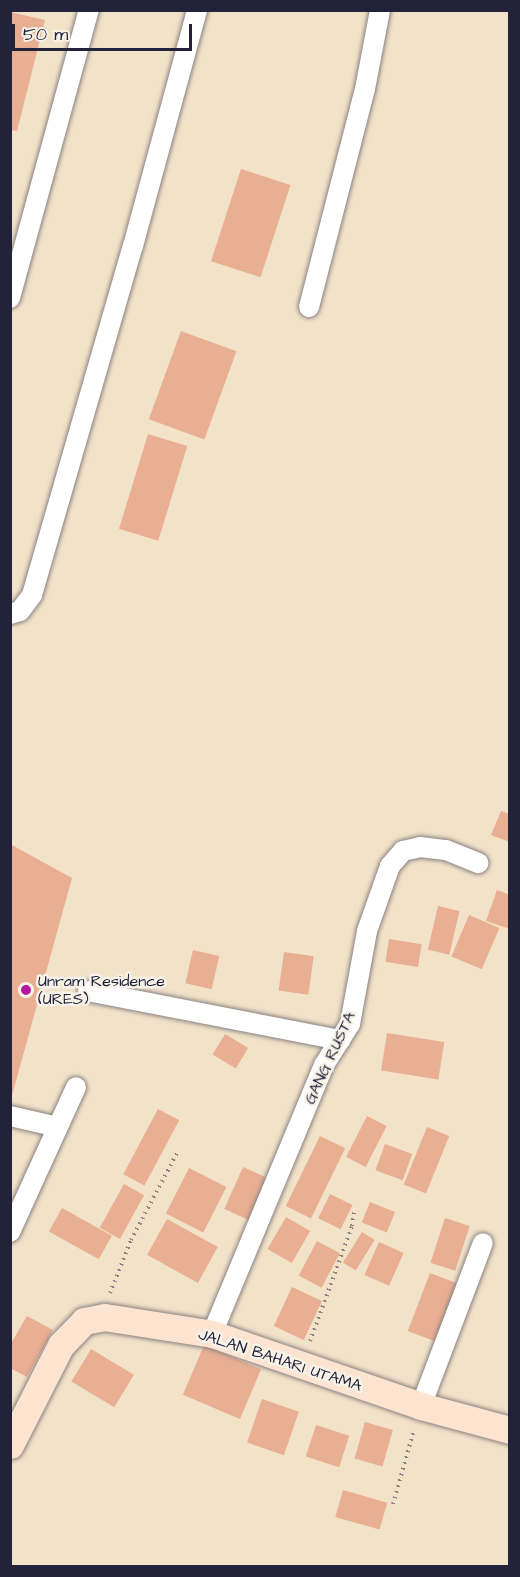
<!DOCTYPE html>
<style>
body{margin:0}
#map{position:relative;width:520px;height:1577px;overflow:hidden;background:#f2e2c8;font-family:"Architects Daughter",sans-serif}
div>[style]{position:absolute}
.building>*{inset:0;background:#e8af93;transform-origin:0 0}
.path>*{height:4px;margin-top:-2px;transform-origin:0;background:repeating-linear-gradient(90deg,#8a8282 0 1.5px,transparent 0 6px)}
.roads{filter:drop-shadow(0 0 2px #8a8282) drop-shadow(0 0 2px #8a8282)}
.street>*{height:20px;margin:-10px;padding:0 10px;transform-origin:10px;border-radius:10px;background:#fff}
.secondary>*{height:27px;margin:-13.5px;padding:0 13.5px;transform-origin:13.5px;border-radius:13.5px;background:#fde4d1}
.dots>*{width:16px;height:16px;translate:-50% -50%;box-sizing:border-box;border:3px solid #f7f3e8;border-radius:50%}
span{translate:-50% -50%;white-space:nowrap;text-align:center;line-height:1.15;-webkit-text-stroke:5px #f7f3e8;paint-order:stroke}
.poi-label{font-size:16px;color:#22223b}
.left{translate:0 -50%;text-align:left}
.street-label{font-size:16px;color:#22223b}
.frame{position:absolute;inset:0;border:12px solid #22223b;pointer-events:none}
.scale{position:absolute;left:12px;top:24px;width:180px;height:27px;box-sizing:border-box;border:3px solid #22223b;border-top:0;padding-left:8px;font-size:18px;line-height:21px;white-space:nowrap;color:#22223b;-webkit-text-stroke:4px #f7f3e8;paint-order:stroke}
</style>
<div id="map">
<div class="building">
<i style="clip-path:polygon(10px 12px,45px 20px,17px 131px,10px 130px)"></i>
<i style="left:241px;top:169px;width:52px;height:97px;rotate:18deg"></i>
<i style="left:181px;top:331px;width:59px;height:94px;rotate:20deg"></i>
<i style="left:148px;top:434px;width:41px;height:99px;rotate:17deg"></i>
<i style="clip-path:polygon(501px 811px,510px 814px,510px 842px,491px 835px)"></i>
<i style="clip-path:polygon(10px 844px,72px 878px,11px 1099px,10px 1098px)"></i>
<i style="clip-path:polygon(497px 890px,510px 895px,510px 929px,486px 921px)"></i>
<i style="left:438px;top:906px;width:22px;height:45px;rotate:13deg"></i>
<i style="left:469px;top:915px;width:33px;height:45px;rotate:23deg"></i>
<i style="left:389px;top:939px;width:33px;height:23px;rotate:9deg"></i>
<i style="left:193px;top:950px;width:27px;height:34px;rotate:13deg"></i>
<i style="left:284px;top:952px;width:30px;height:39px;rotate:8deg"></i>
<i style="left:387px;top:1033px;width:58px;height:38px;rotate:9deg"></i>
<i style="left:225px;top:1034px;width:27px;height:24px;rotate:31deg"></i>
<i style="left:158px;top:1109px;width:24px;height:74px;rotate:28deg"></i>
<i style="left:367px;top:1116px;width:22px;height:46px;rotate:27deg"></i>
<i style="left:427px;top:1127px;width:24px;height:62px;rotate:22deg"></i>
<i style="left:320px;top:1136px;width:28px;height:78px;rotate:26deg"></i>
<i style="left:385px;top:1144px;width:29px;height:28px;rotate:20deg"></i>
<i style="left:243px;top:1167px;width:32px;height:46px;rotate:24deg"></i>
<i style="left:189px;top:1168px;width:42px;height:51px;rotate:27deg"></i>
<i style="left:124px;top:1184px;width:23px;height:50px;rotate:29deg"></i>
<i style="left:330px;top:1194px;width:25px;height:27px;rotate:26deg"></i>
<i style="left:370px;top:1202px;width:27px;height:22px;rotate:22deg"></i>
<i style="left:62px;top:1208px;width:57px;height:27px;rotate:29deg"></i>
<i style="left:286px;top:1217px;width:28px;height:37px;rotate:30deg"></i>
<i style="left:445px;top:1218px;width:26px;height:47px;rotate:18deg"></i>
<i style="left:167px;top:1219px;width:58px;height:41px;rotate:29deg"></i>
<i style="left:362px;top:1232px;width:15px;height:36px;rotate:32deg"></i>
<i style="left:317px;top:1241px;width:26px;height:39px;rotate:28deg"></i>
<i style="left:379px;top:1242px;width:27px;height:36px;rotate:24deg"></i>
<i style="left:430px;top:1273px;width:31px;height:62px;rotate:21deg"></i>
<i style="left:292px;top:1287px;width:33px;height:43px;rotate:25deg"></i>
<i style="clip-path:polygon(27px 1316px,53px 1330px,27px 1377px,10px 1368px,10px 1345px)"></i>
<i style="left:204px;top:1345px;width:62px;height:54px;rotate:23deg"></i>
<i style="left:91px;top:1349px;width:50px;height:38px;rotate:31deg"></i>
<i style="left:262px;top:1399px;width:39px;height:46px;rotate:19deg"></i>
<i style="left:365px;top:1422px;width:29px;height:38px;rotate:16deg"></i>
<i style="left:316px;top:1425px;width:35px;height:33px;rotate:18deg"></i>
<i style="left:343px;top:1490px;width:46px;height:28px;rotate:16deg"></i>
</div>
<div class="path">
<i style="left:110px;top:1293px;width:57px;rotate:-68.4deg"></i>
<i style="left:131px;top:1240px;width:98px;rotate:-62.1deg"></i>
<i style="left:310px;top:1341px;width:122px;rotate:-69.9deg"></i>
<i style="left:352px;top:1226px;width:18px;rotate:-81deg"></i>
<i style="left:393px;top:1504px;width:77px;rotate:-74.2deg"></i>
</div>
<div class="roads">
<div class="street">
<i style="left:10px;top:298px;width:299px;rotate:-74.7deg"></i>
<i style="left:309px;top:307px;width:225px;rotate:-75.6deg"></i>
<i style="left:365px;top:89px;width:80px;rotate:-79.2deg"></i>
<i style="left:10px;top:614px;width:10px;rotate:-17deg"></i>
<i style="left:20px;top:611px;width:20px;rotate:-53deg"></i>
<i style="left:32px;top:595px;width:363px;rotate:-73.9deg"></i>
<i style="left:133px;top:246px;width:245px;rotate:-74.8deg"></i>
<i style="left:88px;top:991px;width:257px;rotate:11deg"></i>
<i style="left:10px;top:1116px;width:49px;rotate:12.9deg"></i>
<i style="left:10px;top:1232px;width:159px;rotate:-65.5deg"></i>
<i style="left:212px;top:1334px;width:291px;rotate:-67.4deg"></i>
<i style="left:324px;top:1065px;width:49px;rotate:-57.6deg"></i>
<i style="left:350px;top:1024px;width:95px;rotate:-79.6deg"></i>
<i style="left:367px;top:931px;width:69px;rotate:-70.5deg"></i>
<i style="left:390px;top:866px;width:20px;rotate:-49deg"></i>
<i style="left:403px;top:851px;width:17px;rotate:-13deg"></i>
<i style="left:420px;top:847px;width:26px;rotate:7deg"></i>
<i style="left:446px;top:850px;width:35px;rotate:22deg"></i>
<i style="left:421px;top:1406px;width:174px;rotate:-69.2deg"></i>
</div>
<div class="secondary">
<i style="left:10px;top:1445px;width:112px;rotate:-63deg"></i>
<i style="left:61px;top:1345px;width:33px;rotate:-46deg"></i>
<i style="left:84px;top:1321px;width:20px;rotate:-11deg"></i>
<i style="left:104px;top:1317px;width:109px;rotate:8.9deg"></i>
<i style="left:212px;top:1334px;width:221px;rotate:19deg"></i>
<i style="left:421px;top:1406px;width:92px;rotate:15.1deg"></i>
</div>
</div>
<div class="dots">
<i style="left:26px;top:990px;background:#b5179e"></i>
</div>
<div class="poi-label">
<span class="left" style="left:38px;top:990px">Unram Residence<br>(URES)</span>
</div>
<div class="street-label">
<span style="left:330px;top:1058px;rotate:-65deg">GANG RUSTA</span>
<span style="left:280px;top:1360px;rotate:18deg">JALAN BAHARI UTAMA</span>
</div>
<div class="frame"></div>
<div class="scale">50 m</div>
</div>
